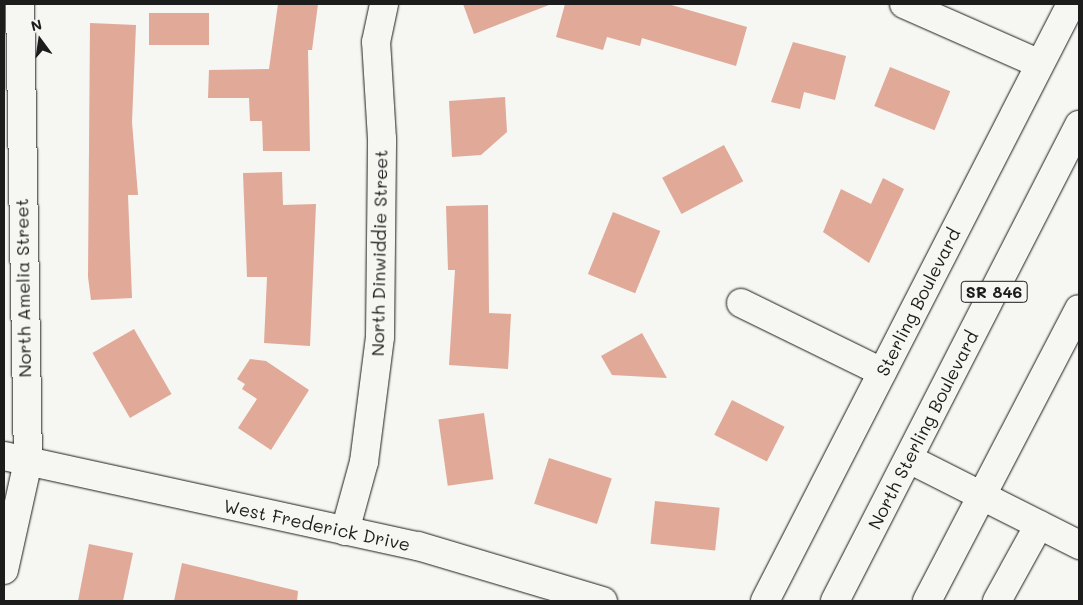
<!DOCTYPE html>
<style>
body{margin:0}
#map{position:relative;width:1083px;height:605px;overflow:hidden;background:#f6f6f2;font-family:Mali,sans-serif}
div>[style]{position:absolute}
.building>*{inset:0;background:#e0a998;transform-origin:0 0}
.roads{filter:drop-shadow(0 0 1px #1c1c1c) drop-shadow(0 0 1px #1c1c1c)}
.minor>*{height:28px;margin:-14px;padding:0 14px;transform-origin:14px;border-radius:14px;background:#f6f6f2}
.major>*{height:28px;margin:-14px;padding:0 14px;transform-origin:14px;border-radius:14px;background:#f6f6f2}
span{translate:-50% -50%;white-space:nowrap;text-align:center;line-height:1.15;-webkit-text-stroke:4.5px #f6f6f2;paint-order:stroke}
.shield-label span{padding:1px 4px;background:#f6f6f2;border:1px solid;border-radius:4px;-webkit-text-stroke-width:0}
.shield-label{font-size:16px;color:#1c1c1c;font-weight:700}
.street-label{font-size:18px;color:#1c1c1c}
.frame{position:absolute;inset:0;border:5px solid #1c1c1c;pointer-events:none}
.north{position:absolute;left:15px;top:15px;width:50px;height:50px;-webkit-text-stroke:4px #f6f6f2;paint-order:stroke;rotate:346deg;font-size:14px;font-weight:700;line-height:20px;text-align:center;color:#1c1c1c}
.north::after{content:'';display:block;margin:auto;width:18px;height:22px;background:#1c1c1c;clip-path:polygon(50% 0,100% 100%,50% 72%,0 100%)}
</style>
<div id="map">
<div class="building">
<i style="clip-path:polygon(278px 4px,318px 4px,312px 50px,308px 50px,310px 151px,263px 151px,262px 121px,250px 121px,249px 98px,208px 98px,209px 70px,269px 69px)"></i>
<i style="clip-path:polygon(463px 4px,548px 4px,549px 5px,474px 34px)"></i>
<i style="clip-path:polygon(565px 4px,668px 4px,747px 27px,736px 66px,642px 38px,640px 46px,607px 37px,603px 50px,556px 37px)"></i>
<i style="left:149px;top:13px;width:60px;height:32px"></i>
<i style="clip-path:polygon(90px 23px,136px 25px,132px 122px,138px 195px,128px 195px,132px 298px,91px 300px,88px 277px)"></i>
<i style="clip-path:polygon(793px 42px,846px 56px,835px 100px,804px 92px,800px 109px,771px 102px)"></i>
<i style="left:890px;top:67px;width:65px;height:42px;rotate:22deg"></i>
<i style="clip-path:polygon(505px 97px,507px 132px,481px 155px,452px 157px,449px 101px)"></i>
<i style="left:724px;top:145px;width:41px;height:70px;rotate:62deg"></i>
<i style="clip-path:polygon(282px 172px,283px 205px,316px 204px,310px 346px,264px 343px,267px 277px,247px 277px,243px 173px)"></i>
<i style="clip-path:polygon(883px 178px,904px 189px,869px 263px,823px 232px,841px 189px,871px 204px)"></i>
<i style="clip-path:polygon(488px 205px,489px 313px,511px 314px,508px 369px,449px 365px,455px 270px,448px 270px,446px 206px)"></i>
<i style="left:613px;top:212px;width:51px;height:67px;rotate:22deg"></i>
<i style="left:134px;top:329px;width:75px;height:48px;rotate:60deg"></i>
<i style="clip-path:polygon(642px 333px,667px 378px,612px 375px,601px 356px)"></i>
<i style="clip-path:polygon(250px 359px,266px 361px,309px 390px,271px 450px,238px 428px,257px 399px,242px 389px,245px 384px,237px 379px)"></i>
<i style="left:732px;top:400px;width:59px;height:39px;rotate:27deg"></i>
<i style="left:484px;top:413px;width:67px;height:46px;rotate:82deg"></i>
<i style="left:549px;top:458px;width:66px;height:48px;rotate:18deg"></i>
<i style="left:655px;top:501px;width:65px;height:43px;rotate:6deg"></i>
<i style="clip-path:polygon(89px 544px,133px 553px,123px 601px,78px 601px)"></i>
<i style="clip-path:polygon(182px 563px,298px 591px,297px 601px,174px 601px)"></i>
</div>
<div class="roads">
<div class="minor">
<i style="left:904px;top:4px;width:146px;rotate:23.8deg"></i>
<i style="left:741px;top:303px;width:157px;rotate:26.1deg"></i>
<i style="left:4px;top:456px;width:424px;rotate:12.3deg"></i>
<i style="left:418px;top:546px;width:193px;rotate:16.6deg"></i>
<i style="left:909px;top:459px;width:191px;rotate:26.8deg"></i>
<i style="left:345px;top:531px;width:72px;rotate:-74.6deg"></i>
<i style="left:364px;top:462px;width:126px;rotate:-82.7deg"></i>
<i style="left:380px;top:337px;width:198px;rotate:-89.4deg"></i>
<i style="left:382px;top:139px;width:97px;rotate:-93.5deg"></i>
<i style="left:376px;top:42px;width:39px;rotate:-78deg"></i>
<i style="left:4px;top:570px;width:111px;rotate:-77.5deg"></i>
<i style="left:28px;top:462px;width:458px;rotate:-91deg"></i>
<i style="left:765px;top:601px;width:671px;rotate:-62.86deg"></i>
<i style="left:997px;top:601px;width:87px;rotate:-61.1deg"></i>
</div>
<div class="major">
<i style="left:835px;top:601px;width:535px;rotate:-62.86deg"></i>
<i style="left:927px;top:601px;width:329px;rotate:-62.5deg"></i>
</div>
</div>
<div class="shield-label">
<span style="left:994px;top:292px">SR 846</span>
</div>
<div class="street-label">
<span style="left:379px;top:253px;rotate:-89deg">North Dinwiddie Street</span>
<span style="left:23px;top:288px;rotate:-91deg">North Amelia Street</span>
<span style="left:918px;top:302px;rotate:-63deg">Sterling Boulevard</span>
<span style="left:923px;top:430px;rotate:-63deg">North Sterling Boulevard</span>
<span style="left:317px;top:525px;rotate:12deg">West Frederick Drive</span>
</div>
<div class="frame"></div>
<div class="north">N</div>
</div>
